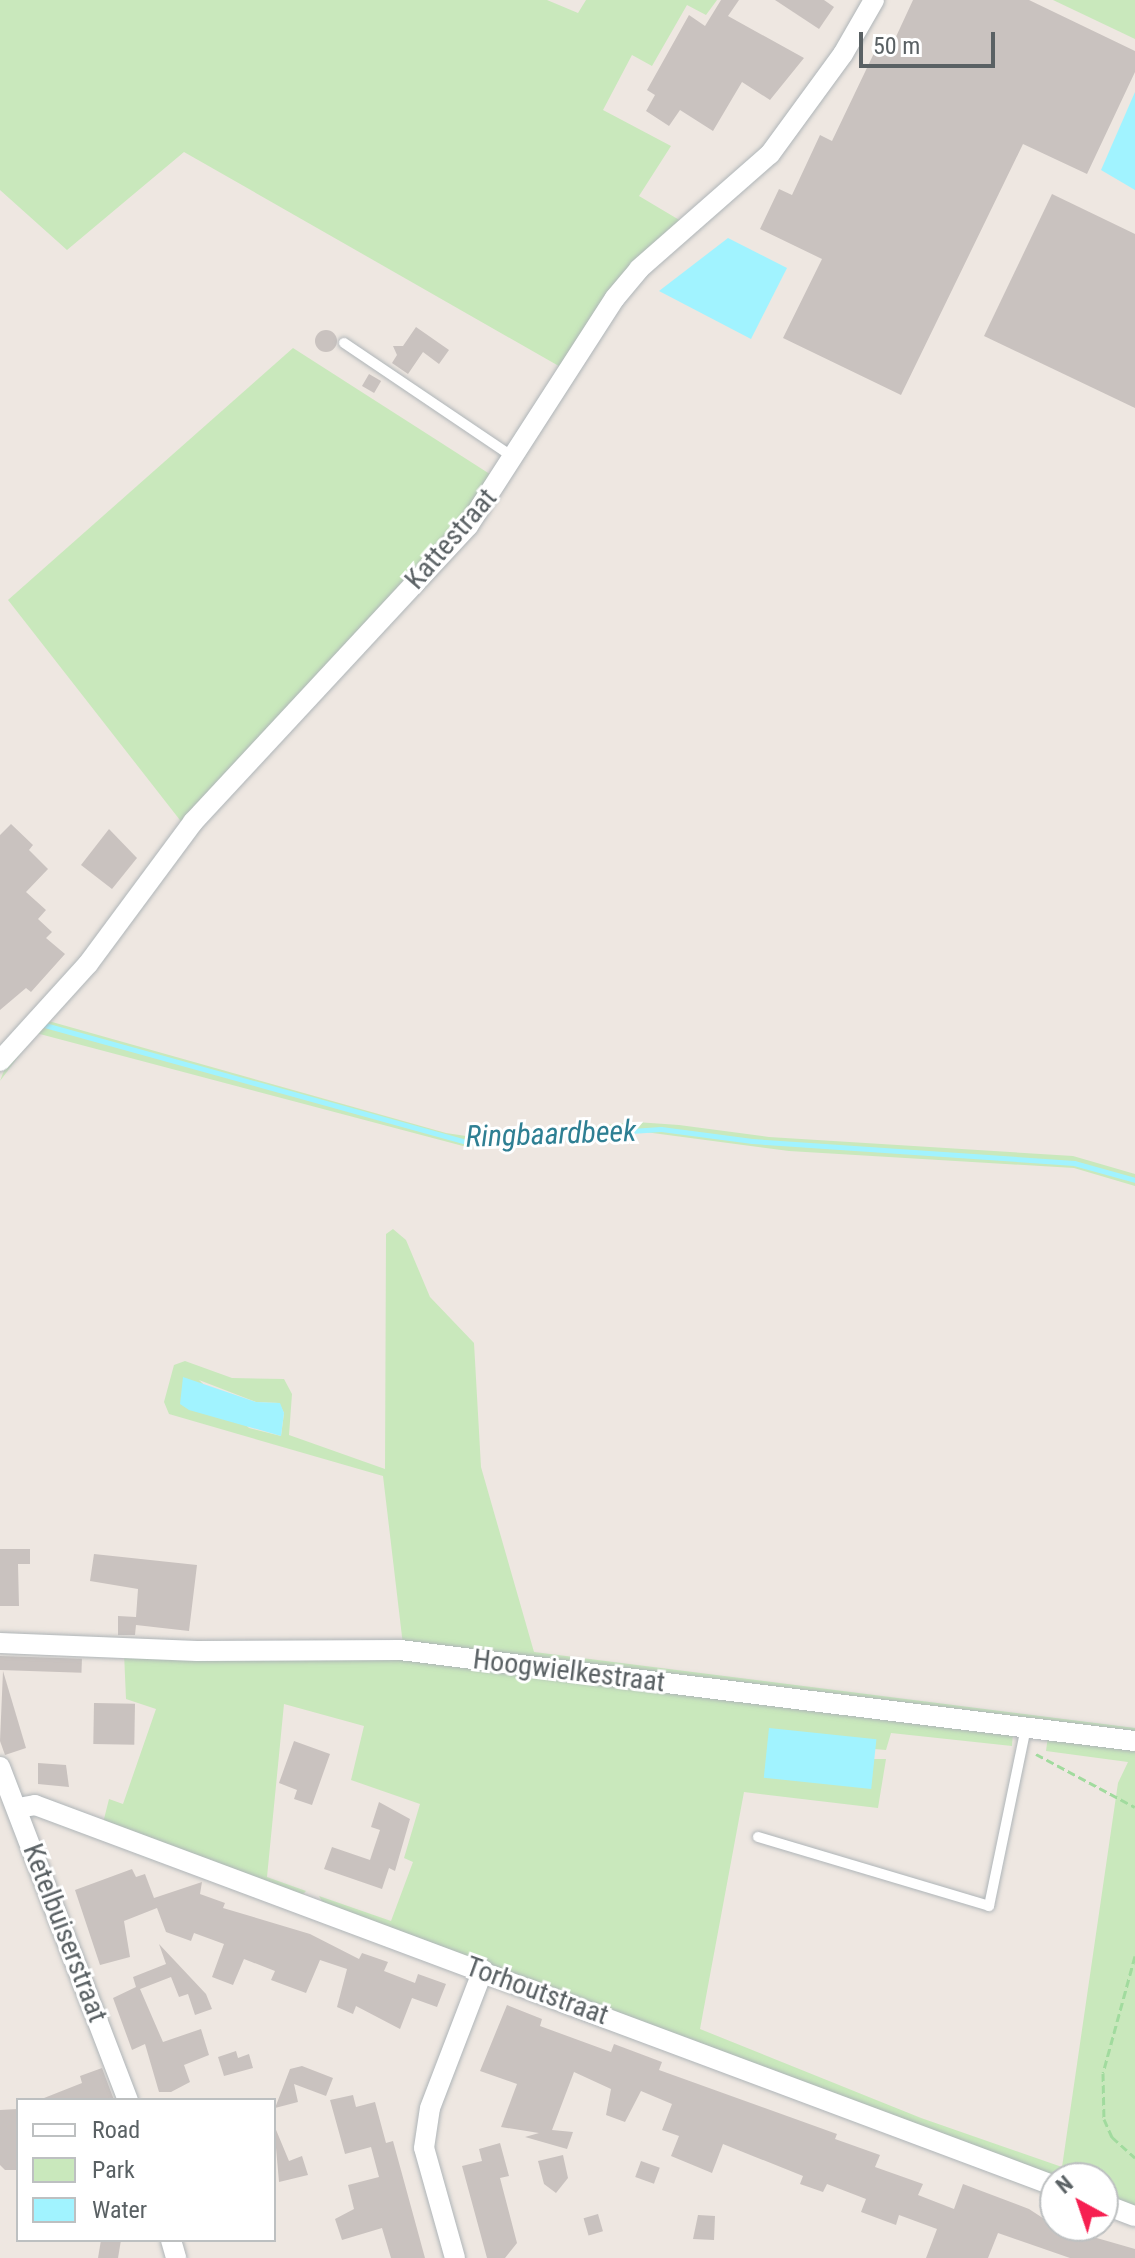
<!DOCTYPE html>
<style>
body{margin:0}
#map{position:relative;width:1135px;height:2258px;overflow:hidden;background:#eee7e1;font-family:"Roboto Condensed",sans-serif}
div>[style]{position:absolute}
.green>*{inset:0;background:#c9e8bc}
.water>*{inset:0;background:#a1f3ff;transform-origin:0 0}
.stream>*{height:5px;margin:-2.5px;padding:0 2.5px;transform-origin:2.5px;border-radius:2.5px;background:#a1f3ff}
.building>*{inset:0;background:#c9c2bf;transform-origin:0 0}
.round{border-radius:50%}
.path>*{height:3px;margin-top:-1.5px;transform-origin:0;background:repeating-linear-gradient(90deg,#a1db9e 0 8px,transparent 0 12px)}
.roads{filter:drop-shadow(0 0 2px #afb5b8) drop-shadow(0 0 2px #afb5b8)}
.service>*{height:10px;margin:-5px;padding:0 5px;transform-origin:5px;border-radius:5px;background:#fff}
.minor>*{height:20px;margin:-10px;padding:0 10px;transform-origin:10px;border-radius:10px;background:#fff}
span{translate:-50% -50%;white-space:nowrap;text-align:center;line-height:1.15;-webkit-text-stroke:6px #fff;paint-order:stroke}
.street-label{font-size:28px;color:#5a6164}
.water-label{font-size:30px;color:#2e7f93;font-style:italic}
.legend{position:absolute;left:16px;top:2098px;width:260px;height:144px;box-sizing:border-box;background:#fff;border:2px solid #bdc0c1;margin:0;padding:10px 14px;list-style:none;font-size:24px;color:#5a6164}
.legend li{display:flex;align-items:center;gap:16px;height:40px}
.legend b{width:40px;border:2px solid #bdc0c1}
.north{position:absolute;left:1039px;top:2162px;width:80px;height:80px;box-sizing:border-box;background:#fff;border:2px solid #bdc0c1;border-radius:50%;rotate:320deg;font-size:22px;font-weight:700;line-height:32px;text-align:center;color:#5a6164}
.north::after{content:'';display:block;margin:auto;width:28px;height:36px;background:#f62051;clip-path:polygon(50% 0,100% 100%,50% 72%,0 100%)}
.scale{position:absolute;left:859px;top:32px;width:136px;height:36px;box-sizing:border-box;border:4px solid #5a6164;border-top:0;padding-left:10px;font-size:24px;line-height:28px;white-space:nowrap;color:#5a6164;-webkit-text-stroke:6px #fff;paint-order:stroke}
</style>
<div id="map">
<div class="green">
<i style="clip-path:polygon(0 0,547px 0,578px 13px,586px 0,717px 0,706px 15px,687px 5px,652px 66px,632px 55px,603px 110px,671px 146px,639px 196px,681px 221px,564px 369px,184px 152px,67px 250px,0 190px)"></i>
<i style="clip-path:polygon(1053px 0,1135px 0,1135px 39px)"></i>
<i style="clip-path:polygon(293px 348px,496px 478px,183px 824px,8px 600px)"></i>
<i style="clip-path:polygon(45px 1020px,446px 1133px,479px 1138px,636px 1122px,679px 1125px,769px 1137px,1073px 1156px,1135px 1174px,1135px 1186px,1074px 1168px,789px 1151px,645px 1132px,463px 1146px,36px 1033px,0 1081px,8px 1060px)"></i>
<i style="clip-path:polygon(evenodd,393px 1229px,406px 1240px,430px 1297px,474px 1343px,481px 1467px,534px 1652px,1135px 1728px,1135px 1737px,403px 1645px,383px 1476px,169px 1414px,164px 1402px,174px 1365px,185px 1361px,232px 1378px,284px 1379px,292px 1394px,289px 1435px,385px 1469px,386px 1234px,393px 1229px,199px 1380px,256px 1402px,279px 1403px,284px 1413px,281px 1436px,249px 1428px,199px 1380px)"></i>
<i style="clip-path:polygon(124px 1653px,380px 1654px,1013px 1732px,1012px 1746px,891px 1733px,886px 1750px,874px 1749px,875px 1741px,867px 1790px,872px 1759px,886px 1759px,878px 1808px,744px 1792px,700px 2029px,921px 2118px,1062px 2167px,1118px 1783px,1128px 1762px,1046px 1751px,1048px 1736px,1135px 1747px,1135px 2207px,1103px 2195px,1103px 2178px,1059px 2178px,323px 1903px,319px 1896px,391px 1921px,413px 1862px,404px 1858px,420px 1804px,351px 1780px,364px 1726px,284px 1704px,267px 1877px,306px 1891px,301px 1896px,103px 1823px,109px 1799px,123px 1804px,156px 1709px,126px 1699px)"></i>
</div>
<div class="water">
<i style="clip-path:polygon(1135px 92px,1135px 190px,1101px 170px)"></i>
<i style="clip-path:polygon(728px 238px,787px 268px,751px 339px,659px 291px)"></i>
<i style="clip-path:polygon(183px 1377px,256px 1402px,280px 1403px,284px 1413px,281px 1436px,189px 1410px,180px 1404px)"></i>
<i style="left:769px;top:1728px;width:108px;height:50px;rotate:6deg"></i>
</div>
<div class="stream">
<i style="left:41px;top:1024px;width:441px;rotate:15.5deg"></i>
<i style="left:466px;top:1142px;width:195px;rotate:-3.8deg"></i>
<i style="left:661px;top:1129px;width:92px;rotate:7.5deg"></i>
<i style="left:752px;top:1141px;width:323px;rotate:3.9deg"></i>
<i style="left:1074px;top:1163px;width:63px;rotate:15.6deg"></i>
</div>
<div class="building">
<i style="clip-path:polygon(721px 0,739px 0,728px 16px,804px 58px,770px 100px,742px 82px,713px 131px,680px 110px,669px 126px,646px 111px,655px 95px,647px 90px,689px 15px,705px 26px)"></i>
<i style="clip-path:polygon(775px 0,824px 0,834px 7px,819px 29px)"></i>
<i style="clip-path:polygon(913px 0,1029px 0,1135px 51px,1135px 72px,1087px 174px,1023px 144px,901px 395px,783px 338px,822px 259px,760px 229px,779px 189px,792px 195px,820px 135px,832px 141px,876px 49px,888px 54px)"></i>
<i style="clip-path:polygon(1052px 194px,1135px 234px,1135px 408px,984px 336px)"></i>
<i style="clip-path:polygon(416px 327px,449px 350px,439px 364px,423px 352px,408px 374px,392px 363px,397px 355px,393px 346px,403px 346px)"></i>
<i class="round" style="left:315px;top:330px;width:22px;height:22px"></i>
<i style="left:369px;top:374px;width:14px;height:14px;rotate:30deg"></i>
<i style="clip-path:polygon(11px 824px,33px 845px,29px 850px,48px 869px,26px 892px,46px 910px,38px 919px,52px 932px,46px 938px,65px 954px,31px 992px,26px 988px,0 1010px,0 835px)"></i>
<i style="clip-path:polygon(109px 829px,137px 858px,112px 889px,81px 865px)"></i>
<i style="clip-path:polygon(0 1549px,30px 1549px,30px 1564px,18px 1564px,19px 1606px,0 1606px)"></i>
<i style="clip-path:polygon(94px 1554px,197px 1565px,189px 1631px,136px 1625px,135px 1635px,118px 1635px,118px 1616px,136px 1617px,138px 1589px,90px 1581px)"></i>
<i style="left:0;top:1656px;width:82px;height:14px;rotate:2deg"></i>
<i style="clip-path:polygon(3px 1671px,26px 1748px,5px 1755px,0 1741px)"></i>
<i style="left:94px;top:1703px;width:41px;height:41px;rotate:1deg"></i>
<i style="clip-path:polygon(294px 1741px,330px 1754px,312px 1805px,294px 1799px,297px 1790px,279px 1783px)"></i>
<i style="clip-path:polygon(38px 1763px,66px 1765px,69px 1787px,38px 1784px)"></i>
<i style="clip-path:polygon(379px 1802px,410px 1819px,395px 1871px,389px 1868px,382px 1889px,324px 1869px,332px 1847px,370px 1860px,380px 1830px,371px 1827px)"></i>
<i style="clip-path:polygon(132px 1869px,136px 1877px,145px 1874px,154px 1898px,202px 1882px,200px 1894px,225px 1903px,223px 1908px,310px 1934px,359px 1959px,362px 1953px,388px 1962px,384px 1971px,415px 1983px,418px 1974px,446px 1984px,437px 2007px,412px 1998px,400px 2029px,356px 2006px,353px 2014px,337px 2007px,347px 1969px,320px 1960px,306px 1993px,271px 1980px,275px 1971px,244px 1959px,233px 1985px,212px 1977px,224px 1944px,194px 1933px,191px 1941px,166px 1932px,157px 1908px,124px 1921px,130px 1957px,100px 1965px,75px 1890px)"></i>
<i style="clip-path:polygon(159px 1944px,206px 1994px,212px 2009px,195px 2015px,188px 1994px,179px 1997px,171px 1977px,140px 1989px,163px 2042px,201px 2029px,209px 2055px,184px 2065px,190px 2082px,171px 2092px,159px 2092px,145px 2044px,132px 2050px,113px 1998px,136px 1987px,133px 1977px,166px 1964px)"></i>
<i style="clip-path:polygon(507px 2005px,542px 2019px,540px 2026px,611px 2052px,614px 2044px,662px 2062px,659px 2070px,837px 2134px,835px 2139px,880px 2155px,875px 2167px,923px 2184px,918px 2195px,954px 2209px,963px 2184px,1029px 2209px,1055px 2226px,1135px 2249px,1135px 2258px,1070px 2258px,998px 2233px,988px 2258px,926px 2258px,937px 2229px,899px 2215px,896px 2225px,861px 2212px,866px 2199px,827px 2184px,823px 2192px,800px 2184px,803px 2176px,723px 2144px,712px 2173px,671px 2156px,679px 2136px,662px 2130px,672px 2104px,641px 2091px,625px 2122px,606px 2115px,611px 2089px,574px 2072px,552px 2130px,573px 2132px,567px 2149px,525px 2137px,539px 2133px,501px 2127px,517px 2084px,480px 2071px)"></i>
<i style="clip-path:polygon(236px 2051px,238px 2058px,249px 2054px,253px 2068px,224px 2076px,218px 2057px)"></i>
<i style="clip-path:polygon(302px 2066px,333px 2078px,326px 2096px,294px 2084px,298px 2102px,275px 2108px,290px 2069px)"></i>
<i style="clip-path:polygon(102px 2068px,114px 2100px,39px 2100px,82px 2083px,80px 2076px)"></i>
<i style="clip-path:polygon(353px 2095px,356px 2107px,375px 2102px,386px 2143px,393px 2141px,425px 2258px,391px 2258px,382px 2228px,342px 2240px,335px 2219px,354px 2209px,348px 2185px,379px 2177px,371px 2147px,345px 2154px,330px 2100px)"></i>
<i style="clip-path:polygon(18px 2109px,18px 2170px,5px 2170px,0 2165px,0 2110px)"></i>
<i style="clip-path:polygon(274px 2125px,289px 2161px,302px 2156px,308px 2175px,279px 2182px)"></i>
<i style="clip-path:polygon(500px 2143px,509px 2176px,500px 2178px,517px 2243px,505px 2258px,487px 2258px,462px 2166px,482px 2161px,479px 2149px)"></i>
<i style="clip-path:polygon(563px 2155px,568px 2178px,556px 2193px,544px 2184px,538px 2161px)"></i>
<i style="left:641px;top:2161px;width:20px;height:17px;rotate:20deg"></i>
<i style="left:598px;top:2214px;width:18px;height:15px;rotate:74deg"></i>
<i style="clip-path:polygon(698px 2215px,715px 2216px,714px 2240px,693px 2239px)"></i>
<i style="clip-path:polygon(101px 2240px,121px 2240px,118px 2258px,98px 2258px)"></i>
</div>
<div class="path">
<i style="left:1036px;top:1754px;width:112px;rotate:28.2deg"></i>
<i style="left:1135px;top:1956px;width:121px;rotate:105.3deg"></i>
<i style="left:1103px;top:2073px;width:46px;rotate:88.8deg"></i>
<i style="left:1104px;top:2119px;width:20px;rotate:66deg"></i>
<i style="left:1112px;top:2137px;width:31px;rotate:42deg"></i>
</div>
<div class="roads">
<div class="service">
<i style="left:344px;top:343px;width:204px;rotate:34deg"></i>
<i style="left:758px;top:1837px;width:241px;rotate:16.6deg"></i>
<i style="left:989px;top:1906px;width:183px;rotate:-78.3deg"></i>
</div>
<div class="minor">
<i style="left:0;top:1061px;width:131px;rotate:-47.8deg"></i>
<i style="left:88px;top:964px;width:177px;rotate:-53.5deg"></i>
<i style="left:193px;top:822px;width:404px;rotate:-47.1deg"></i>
<i style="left:468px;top:526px;width:271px;rotate:-57.2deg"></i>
<i style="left:615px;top:298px;width:38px;rotate:-50deg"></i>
<i style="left:639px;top:269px;width:174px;rotate:-41.3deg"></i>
<i style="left:770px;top:154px;width:124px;rotate:-53.9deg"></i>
<i style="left:843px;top:54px;width:62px;rotate:-60.1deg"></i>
<i style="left:0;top:1643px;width:197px;rotate:2.3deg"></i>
<i style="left:197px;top:1651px;width:203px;rotate:-0.3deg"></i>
<i style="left:400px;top:1650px;width:741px;rotate:7.06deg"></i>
<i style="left:0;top:1767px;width:357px;rotate:69deg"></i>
<i style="left:18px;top:1808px;width:17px;rotate:-10deg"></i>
<i style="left:35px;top:1805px;width:1089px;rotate:20.48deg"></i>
<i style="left:1103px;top:2204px;width:34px;rotate:21deg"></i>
<i style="left:171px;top:2240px;width:19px;rotate:74deg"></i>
<i style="left:455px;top:2258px;width:114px;rotate:-105.7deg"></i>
<i style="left:424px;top:2148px;width:40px;rotate:-81.5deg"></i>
<i style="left:430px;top:2108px;width:148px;rotate:-69deg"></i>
</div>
</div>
<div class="street-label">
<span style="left:451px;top:539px;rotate:-49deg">Kattestraat</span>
<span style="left:569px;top:1671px;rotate:7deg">Hoogwielkestraat</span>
<span style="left:65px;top:1933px;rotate:69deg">Ketelbuiserstraat</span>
<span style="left:537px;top:1991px;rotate:20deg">Torhoutstraat</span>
</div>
<div class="water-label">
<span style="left:551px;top:1134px;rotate:-2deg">Ringbaardbeek</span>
</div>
<ul class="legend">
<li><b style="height:10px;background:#fff"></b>Road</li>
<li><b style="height:22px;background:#c9e8bc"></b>Park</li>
<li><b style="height:22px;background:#a1f3ff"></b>Water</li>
</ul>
<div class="north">N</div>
<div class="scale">50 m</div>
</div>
